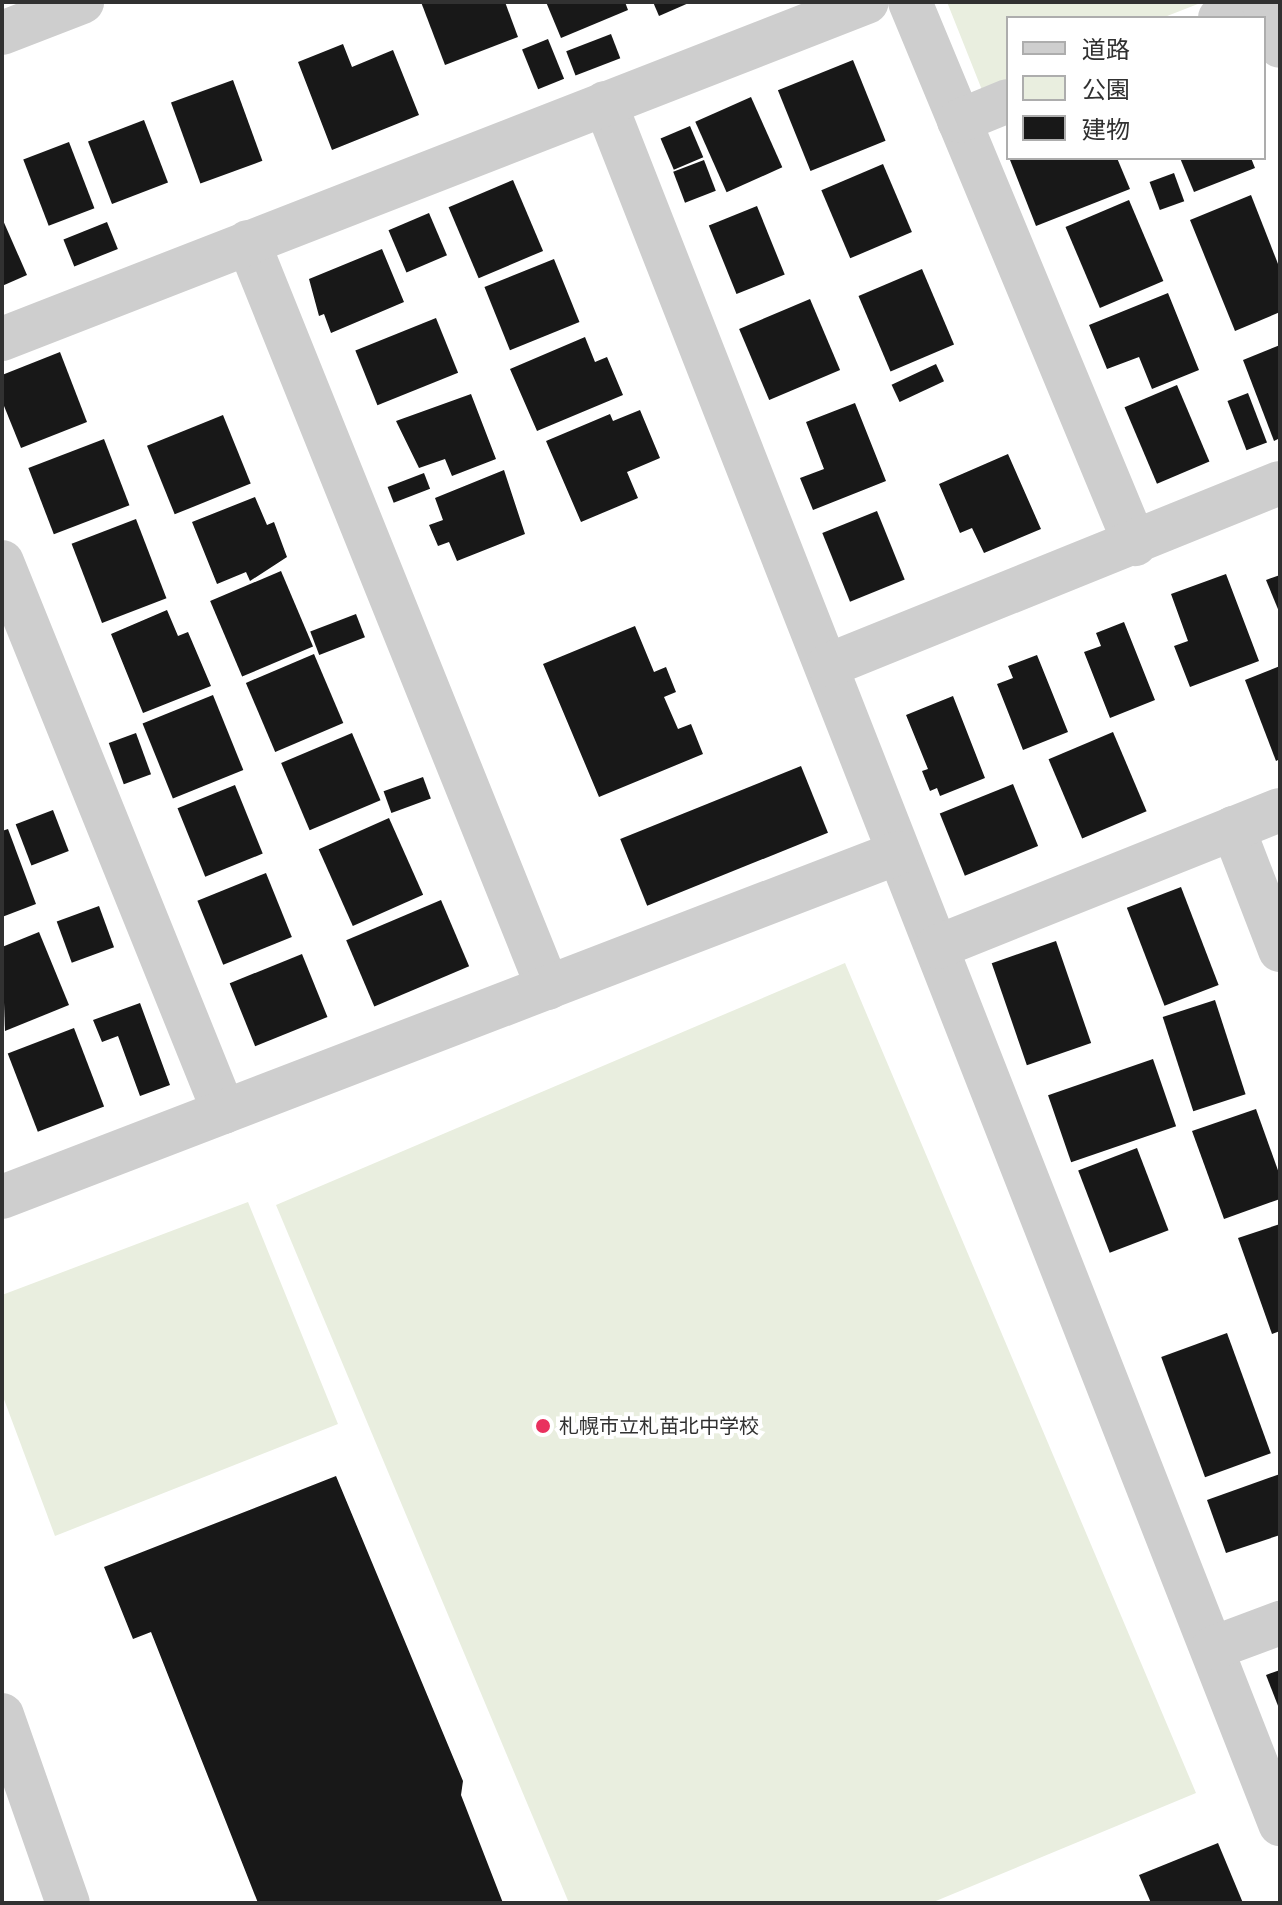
<!DOCTYPE html>
<meta charset="utf-8">
<style>
body{margin:0}
#map{position:relative;width:1282px;height:1905px;overflow:hidden;background:#fff;font-family:"Nunito Sans","Noto Sans JP",sans-serif}
div>[style]{position:absolute}
.green>*{inset:0;background:#e9eedf}
.building>*{inset:0;background:#181818;transform-origin:0 0}
.minor>*{height:44px;margin:-22px;padding:0 22px;transform-origin:22px;border-radius:22px;background:#cecece}
.dots>*{width:22px;height:22px;translate:-50% -50%;box-sizing:border-box;border:4px solid #fff;border-radius:50%}
span{translate:-50% -50%;white-space:nowrap;text-align:center;line-height:1.15;-webkit-text-stroke:8px #fff;paint-order:stroke}
.poi-label{font-size:20px;color:#313131}
.left{translate:0 -50%;text-align:left}
.frame{position:absolute;inset:0;border:4px solid #313131;pointer-events:none}
.legend{position:absolute;left:1006px;top:16px;width:260px;height:144px;box-sizing:border-box;background:#fff;border:2px solid #adadad;margin:0;padding:10px 14px;list-style:none;font-size:24px;color:#313131}
.legend li{display:flex;align-items:center;gap:16px;height:40px}
.legend b{width:40px;border:2px solid #adadad}
</style>
<div id="map">
<div class="green">
<i style="clip-path:polygon(947px 2px,1203px 2px,1162px 18px,1008px 18px,1008px 79px,982px 90px)"></i>
<i style="clip-path:polygon(845px 963px,1196px 1793px,931px 1903px,569px 1903px,276px 1205px)"></i>
<i style="clip-path:polygon(248px 1202px,338px 1424px,55px 1536px,2px 1394px,2px 1295px)"></i>
</div>
<div class="building">
<i style="clip-path:polygon(421px 2px,505px 2px,518px 37px,445px 65px)"></i>
<i style="clip-path:polygon(546px 2px,625px 2px,628px 10px,561px 38px)"></i>
<i style="clip-path:polygon(653px 2px,691px 2px,659px 16px)"></i>
<i style="left:611px;top:34px;width:26px;height:48px;rotate:69deg"></i>
<i style="left:548px;top:39px;width:43px;height:28px;rotate:68deg"></i>
<i style="clip-path:polygon(343px 44px,352px 67px,393px 50px,419px 115px,332px 150px,298px 62px)"></i>
<i style="left:853px;top:60px;width:87px;height:81px;rotate:68deg"></i>
<i style="left:233px;top:80px;width:86px;height:66px;rotate:70deg"></i>
<i style="left:751px;top:97px;width:77px;height:61px;rotate:66deg"></i>
<i style="left:144px;top:120px;width:67px;height:60px;rotate:69deg"></i>
<i style="left:690px;top:126px;width:34px;height:32px;rotate:67deg"></i>
<i style="left:69px;top:142px;width:71px;height:49px;rotate:69deg"></i>
<i style="clip-path:polygon(1014px 158px,1117px 158px,1130px 189px,1036px 226px,1010px 160px)"></i>
<i style="clip-path:polygon(1180px 158px,1251px 158px,1255px 168px,1194px 192px)"></i>
<i style="left:704px;top:160px;width:33px;height:33px;rotate:69deg"></i>
<i style="left:883px;top:164px;width:74px;height:67px;rotate:67deg"></i>
<i style="left:1174px;top:173px;width:30px;height:26px;rotate:70deg"></i>
<i style="left:513px;top:180px;width:77px;height:70px;rotate:67deg"></i>
<i style="clip-path:polygon(1251px 195px,1280px 269px,1280px 312px,1235px 331px,1190px 220px)"></i>
<i style="left:1129px;top:200px;width:88px;height:69px;rotate:67deg"></i>
<i style="left:757px;top:206px;width:74px;height:52px;rotate:68deg"></i>
<i style="left:429px;top:213px;width:46px;height:44px;rotate:67deg"></i>
<i style="clip-path:polygon(2px 218px,27px 275px,2px 286px)"></i>
<i style="left:107px;top:222px;width:29px;height:47px;rotate:68deg"></i>
<i style="clip-path:polygon(382px 249px,404px 302px,331px 333px,324px 314px,319px 316px,309px 279px)"></i>
<i style="left:554px;top:259px;width:68px;height:75px;rotate:68deg"></i>
<i style="left:922px;top:269px;width:82px;height:69px;rotate:67deg"></i>
<i style="clip-path:polygon(1168px 293px,1199px 370px,1152px 389px,1139px 357px,1107px 369px,1089px 325px)"></i>
<i style="left:810px;top:299px;width:77px;height:77px;rotate:67deg"></i>
<i style="left:436px;top:318px;width:59px;height:87px;rotate:68deg"></i>
<i style="clip-path:polygon(585px 337px,595px 362px,607px 357px,623px 395px,537px 431px,510px 369px)"></i>
<i style="clip-path:polygon(1280px 345px,1280px 438px,1274px 441px,1243px 360px)"></i>
<i style="clip-path:polygon(60px 352px,87px 422px,21px 448px,2px 401px,2px 375px)"></i>
<i style="left:936px;top:364px;width:19px;height:49px;rotate:65deg"></i>
<i style="left:1177px;top:385px;width:83px;height:57px;rotate:67deg"></i>
<i style="left:1248px;top:393px;width:53px;height:22px;rotate:69deg"></i>
<i style="clip-path:polygon(471px 394px,496px 459px,452px 476px,445px 459px,419px 468px,396px 421px)"></i>
<i style="clip-path:polygon(855px 403px,886px 481px,813px 510px,800px 478px,824px 469px,806px 422px)"></i>
<i style="clip-path:polygon(640px 410px,660px 458px,627px 472px,638px 498px,581px 522px,546px 441px,610px 414px,613px 421px)"></i>
<i style="left:223px;top:415px;width:74px;height:82px;rotate:68deg"></i>
<i style="left:104px;top:439px;width:71px;height:81px;rotate:69deg"></i>
<i style="clip-path:polygon(1008px 454px,1041px 529px,984px 553px,972px 528px,960px 533px,939px 484px)"></i>
<i style="clip-path:polygon(504px 470px,525px 534px,457px 561px,449px 542px,438px 546px,429px 525px,443px 520px,435px 498px)"></i>
<i style="left:424px;top:473px;width:17px;height:39px;rotate:69deg"></i>
<i style="clip-path:polygon(255px 497px,267px 525px,274px 522px,287px 557px,250px 581px,246px 572px,217px 584px,192px 522px)"></i>
<i style="left:877px;top:511px;width:74px;height:59px;rotate:68deg"></i>
<i style="left:136px;top:519px;width:85px;height:69px;rotate:69deg"></i>
<i style="left:281px;top:571px;width:82px;height:77px;rotate:67deg"></i>
<i style="clip-path:polygon(1226px 574px,1259px 661px,1190px 687px,1174px 646px,1188px 641px,1171px 594px)"></i>
<i style="clip-path:polygon(1280px 575px,1280px 614px,1266px 580px)"></i>
<i style="clip-path:polygon(167px 610px,178px 636px,188px 632px,211px 686px,143px 713px,111px 634px)"></i>
<i style="left:356px;top:614px;width:25px;height:49px;rotate:69deg"></i>
<i style="clip-path:polygon(1124px 622px,1155px 700px,1110px 718px,1084px 652px,1101px 646px,1096px 633px)"></i>
<i style="clip-path:polygon(635px 626px,654px 672px,666px 667px,676px 692px,664px 697px,678px 729px,691px 724px,703px 754px,599px 797px,543px 664px)"></i>
<i style="left:314px;top:654px;width:75px;height:74px;rotate:67deg"></i>
<i style="clip-path:polygon(1037px 655px,1068px 732px,1023px 750px,997px 684px,1013px 678px,1008px 666px)"></i>
<i style="clip-path:polygon(1280px 666px,1280px 759px,1276px 761px,1245px 680px)"></i>
<i style="left:213px;top:695px;width:81px;height:76px;rotate:68deg"></i>
<i style="clip-path:polygon(953px 696px,985px 778px,940px 796px,937px 788px,930px 791px,922px 771px,928px 769px,906px 715px)"></i>
<i style="left:1113px;top:732px;width:86px;height:70px;rotate:67deg"></i>
<i style="left:136px;top:733px;width:44px;height:29px;rotate:70deg"></i>
<i style="left:352px;top:733px;width:73px;height:77px;rotate:67deg"></i>
<i style="left:801px;top:766px;width:72px;height:195px;rotate:68deg"></i>
<i style="left:423px;top:777px;width:23px;height:42px;rotate:70deg"></i>
<i style="left:1013px;top:784px;width:67px;height:79px;rotate:68deg"></i>
<i style="left:235px;top:785px;width:74px;height:62px;rotate:68deg"></i>
<i style="left:53px;top:810px;width:44px;height:40px;rotate:69deg"></i>
<i style="left:389px;top:818px;width:84px;height:77px;rotate:66deg"></i>
<i style="clip-path:polygon(8px 829px,36px 904px,2px 917px,2px 831px)"></i>
<i style="left:266px;top:873px;width:69px;height:74px;rotate:68deg"></i>
<i style="left:1181px;top:887px;width:105px;height:58px;rotate:69deg"></i>
<i style="left:441px;top:900px;width:72px;height:103px;rotate:67deg"></i>
<i style="left:99px;top:906px;width:44px;height:45px;rotate:70deg"></i>
<i style="clip-path:polygon(39px 932px,69px 1005px,5px 1031px,2px 947px)"></i>
<i style="left:1056px;top:941px;width:108px;height:68px;rotate:71deg"></i>
<i style="left:302px;top:954px;width:68px;height:78px;rotate:68deg"></i>
<i style="left:1215px;top:1000px;width:99px;height:55px;rotate:72deg"></i>
<i style="clip-path:polygon(140px 1003px,170px 1085px,140px 1096px,118px 1036px,102px 1042px,93px 1020px)"></i>
<i style="left:74px;top:1028px;width:84px;height:71px;rotate:69deg"></i>
<i style="left:1153px;top:1059px;width:71px;height:111px;rotate:71deg"></i>
<i style="clip-path:polygon(1256px 1109px,1280px 1176px,1280px 1199px,1224px 1219px,1192px 1131px)"></i>
<i style="left:1137px;top:1148px;width:88px;height:63px;rotate:69deg"></i>
<i style="clip-path:polygon(1280px 1224px,1280px 1331px,1272px 1334px,1238px 1238px)"></i>
<i style="left:1227px;top:1333px;width:128px;height:70px;rotate:70deg"></i>
<i style="clip-path:polygon(1280px 1474px,1280px 1535px,1226px 1553px,1207px 1500px)"></i>
<i style="clip-path:polygon(336px 1476px,463px 1781px,461px 1795px,503px 1903px,258px 1903px,151px 1632px,133px 1639px,104px 1567px)"></i>
<i style="clip-path:polygon(1280px 1670px,1280px 1711px,1266px 1675px)"></i>
<i style="clip-path:polygon(1218px 1843px,1243px 1903px,1151px 1903px,1139px 1875px)"></i>
</div>
<div class="minor">
<i style="left:910px;top:2px;width:587px;rotate:67.46deg"></i>
<i style="left:1220px;top:18px;width:46px;rotate:-20.4deg"></i>
<i style="left:1263px;top:2px;width:47px;rotate:68.9deg"></i>
<i style="left:2px;top:33px;width:86px;rotate:-21.2deg"></i>
<i style="left:605px;top:103px;width:1849px;rotate:68.58deg"></i>
<i style="left:959px;top:121px;width:53px;rotate:-22.2deg"></i>
<i style="left:248px;top:242px;width:804px;rotate:68.09deg"></i>
<i style="left:2px;top:339px;width:928px;rotate:-21.29deg"></i>
<i style="left:2px;top:562px;width:593px;rotate:68.02deg"></i>
<i style="left:829px;top:665px;width:486px;rotate:-22deg"></i>
<i style="left:1233px;top:828px;width:131px;rotate:68.9deg"></i>
<i style="left:937px;top:947px;width:369px;rotate:-21.8deg"></i>
<i style="left:2px;top:1197px;width:959px;rotate:-21.02deg"></i>
<i style="left:1213px;top:1648px;width:72px;rotate:-20.5deg"></i>
<i style="left:2px;top:1715px;width:199px;rotate:70.7deg"></i>
</div>
<div class="dots">
<i style="left:543px;top:1426px;background:#e9315e"></i>
</div>
<div class="poi-label">
<span class="left" style="left:559px;top:1426px">札幌市立札苗北中学校</span>
</div>
<div class="frame"></div>
<ul class="legend">
<li><b style="height:10px;background:#cecece"></b>道路</li>
<li><b style="height:22px;background:#e9eedf"></b>公園</li>
<li><b style="height:22px;background:#181818"></b>建物</li>
</ul>
</div>
